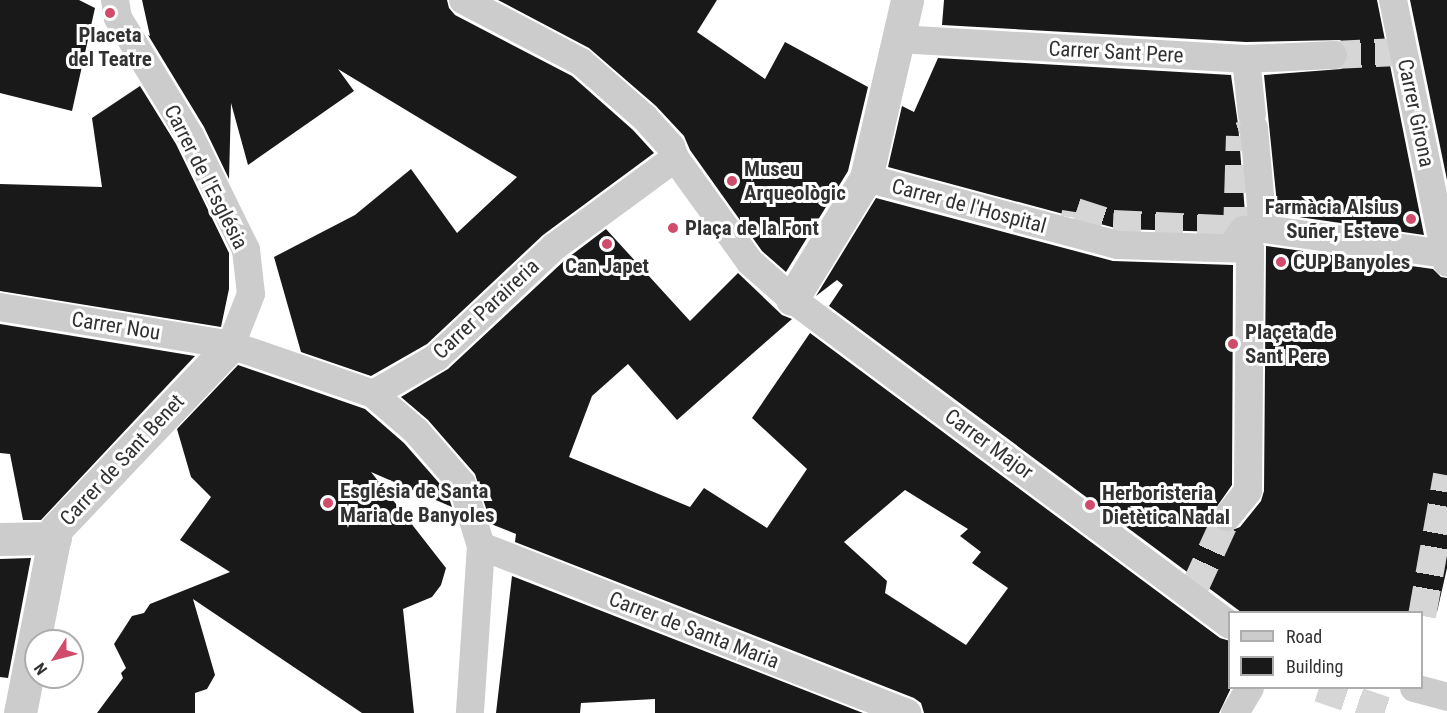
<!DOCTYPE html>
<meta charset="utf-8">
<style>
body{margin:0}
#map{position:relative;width:1447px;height:713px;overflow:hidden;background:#fff;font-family:"Roboto Condensed",sans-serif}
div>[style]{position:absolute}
.building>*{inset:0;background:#191919}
.pedestrian-tunnel>*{height:28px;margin-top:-14px;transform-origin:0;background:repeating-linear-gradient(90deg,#d6d6d6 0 28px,transparent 0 42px)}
.pedestrian>*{height:28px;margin:-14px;padding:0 14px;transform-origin:14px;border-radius:14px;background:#ccc}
.minor>*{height:33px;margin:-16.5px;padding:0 16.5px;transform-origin:16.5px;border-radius:16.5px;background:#ccc}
.dots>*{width:16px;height:16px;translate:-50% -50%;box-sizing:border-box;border:3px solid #fff;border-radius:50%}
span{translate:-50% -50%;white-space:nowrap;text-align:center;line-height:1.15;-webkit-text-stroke:6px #fff;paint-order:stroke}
.poi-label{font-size:21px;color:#323232;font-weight:700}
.left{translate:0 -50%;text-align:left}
.right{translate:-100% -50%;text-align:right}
.street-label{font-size:21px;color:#323232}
.legend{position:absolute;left:1228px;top:611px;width:195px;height:78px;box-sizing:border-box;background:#fff;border:2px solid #adadad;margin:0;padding:8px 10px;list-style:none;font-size:18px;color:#323232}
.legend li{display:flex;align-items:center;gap:12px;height:30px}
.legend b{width:30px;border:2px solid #adadad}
.north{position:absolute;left:24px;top:629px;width:60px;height:60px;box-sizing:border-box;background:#fff;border:2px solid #adadad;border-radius:50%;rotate:234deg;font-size:16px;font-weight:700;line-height:24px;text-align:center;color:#323232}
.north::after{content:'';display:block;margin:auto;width:21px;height:27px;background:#d14b6b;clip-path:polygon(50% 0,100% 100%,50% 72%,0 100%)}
</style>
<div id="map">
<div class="building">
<i style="clip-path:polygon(0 0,79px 0,95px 8px,72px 111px,0 93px)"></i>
<i style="clip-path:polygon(142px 0,447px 0,449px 8px,455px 15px,572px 76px,633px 130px,654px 153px,543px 235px,427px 344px,371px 376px,301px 352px,274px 257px,355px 215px,411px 169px,457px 233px,517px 177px,338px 69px,354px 91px,248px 165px,231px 103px,229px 179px,204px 127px,148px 35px,150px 36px)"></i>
<i style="clip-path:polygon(498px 0,717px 0,697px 32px,765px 79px,785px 42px,868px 87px,848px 171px,786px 272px,762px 251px,690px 150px,684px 136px,656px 106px,589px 48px)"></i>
<i style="clip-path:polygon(944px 0,1377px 0,1424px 235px,1278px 214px,1264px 75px,1341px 69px,1348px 62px,1349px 54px,1347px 46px,1340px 40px,1246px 42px,942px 25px)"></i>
<i style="clip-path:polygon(1410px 0,1447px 0,1447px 180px)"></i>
<i style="clip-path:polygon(938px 58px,1231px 75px,1238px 124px,1245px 213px,1234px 217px,1223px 232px,1119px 229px,888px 167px,902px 106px,914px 112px)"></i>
<i style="clip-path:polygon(140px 86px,176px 144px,229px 253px,229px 289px,221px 327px,0 291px,0 184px,102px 187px,92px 118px)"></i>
<i style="clip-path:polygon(876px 198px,1113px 261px,1233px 265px,1232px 485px,1211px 515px,1216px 529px,1225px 533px,1240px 527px,1261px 501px,1264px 491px,1266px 246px,1433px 269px,1441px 277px,1447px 278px,1447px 568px,1437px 612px,1241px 612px,829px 306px,843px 285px,837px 280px,816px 296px)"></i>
<i style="clip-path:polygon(evenodd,606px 229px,690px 321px,738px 273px,782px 315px,792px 319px,677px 420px,628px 364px,592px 396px,569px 457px,690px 507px,704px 488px,767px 528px,807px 469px,752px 418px,810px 333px,1220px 638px,1230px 641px,1230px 690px,1219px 713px,924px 713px,921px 703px,914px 698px,515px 542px,516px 534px,491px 524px,475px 474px,428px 420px,401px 397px,448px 369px,565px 260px,606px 229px,905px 490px,968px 529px,960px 536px,981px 552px,972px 563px,1008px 588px,966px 645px,885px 593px,887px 581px,844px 542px,905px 490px)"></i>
<i style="clip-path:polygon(0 324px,195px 356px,41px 520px,23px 520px,10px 454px,0 453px)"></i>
<i style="clip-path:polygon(238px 365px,365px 409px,404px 443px,447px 492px,452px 507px,371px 472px,446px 568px,441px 585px,432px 597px,403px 609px,414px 713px,362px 713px,193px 599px,215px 675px,207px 689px,195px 693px,195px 713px,97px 713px,123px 678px,121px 673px,126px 668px,114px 644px,132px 616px,144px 613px,150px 604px,230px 572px,180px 540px,211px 497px,191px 477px,177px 429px)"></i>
<i style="clip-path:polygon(31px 558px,8px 678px,0 677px,0 559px)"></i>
<i style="clip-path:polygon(512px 576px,863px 713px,655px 713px,655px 699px,581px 703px,580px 713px,496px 713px)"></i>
</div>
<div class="pedestrian-tunnel">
<i style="left:1333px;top:55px;width:65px;rotate:-2.6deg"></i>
<i style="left:1075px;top:218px;width:6px;rotate:-81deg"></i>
<i style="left:1076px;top:212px;width:39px;rotate:18deg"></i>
<i style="left:1113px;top:224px;width:130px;rotate:2.6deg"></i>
<i style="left:1237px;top:235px;width:99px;rotate:-88.3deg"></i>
<i style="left:1240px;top:136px;width:6px;rotate:-18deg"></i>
<i style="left:1194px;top:589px;width:79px;rotate:-65.4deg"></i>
<i style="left:1422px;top:616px;width:143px;rotate:-79.9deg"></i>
<i style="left:1319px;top:688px;width:77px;rotate:18.9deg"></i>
</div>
<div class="pedestrian">
<i style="left:115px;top:0;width:18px;rotate:81deg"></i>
<i style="left:118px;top:18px;width:138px;rotate:58.6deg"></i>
<i style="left:190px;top:136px;width:127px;rotate:63.8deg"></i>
<i style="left:246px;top:250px;width:44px;rotate:83.5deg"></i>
<i style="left:251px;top:294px;width:55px;rotate:111.4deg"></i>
<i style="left:463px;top:0;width:133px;rotate:27.7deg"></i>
<i style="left:581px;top:62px;width:85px;rotate:41.2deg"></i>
<i style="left:645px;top:118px;width:39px;rotate:48deg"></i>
<i style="left:671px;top:147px;width:12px;rotate:70deg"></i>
<i style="left:675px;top:158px;width:128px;rotate:54.2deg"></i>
<i style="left:750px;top:262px;width:56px;rotate:41.4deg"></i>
<i style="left:792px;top:299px;width:546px;rotate:36.66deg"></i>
<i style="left:1393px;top:0;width:268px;rotate:78.4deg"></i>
<i style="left:898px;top:39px;width:349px;rotate:3.3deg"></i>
<i style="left:1246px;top:59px;width:87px;rotate:-2.6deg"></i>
<i style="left:1246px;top:59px;width:56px;rotate:83.9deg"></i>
<i style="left:1254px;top:128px;width:101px;rotate:84.9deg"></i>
<i style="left:866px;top:178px;width:260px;rotate:14.9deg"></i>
<i style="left:1117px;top:245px;width:133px;rotate:1.7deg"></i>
<i style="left:1243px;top:230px;width:20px;rotate:-3deg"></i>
<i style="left:1263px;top:229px;width:184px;rotate:7.8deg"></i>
<i style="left:0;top:307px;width:234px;rotate:9.3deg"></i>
<i style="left:231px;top:345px;width:150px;rotate:19deg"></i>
<i style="left:373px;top:394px;width:57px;rotate:40.7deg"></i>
<i style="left:416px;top:431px;width:70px;rotate:49deg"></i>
<i style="left:462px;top:484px;width:65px;rotate:73deg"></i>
<i style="left:481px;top:546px;width:167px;rotate:93.8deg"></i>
<i style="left:373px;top:394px;width:74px;rotate:-30deg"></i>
<i style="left:437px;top:357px;width:161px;rotate:-43.2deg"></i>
<i style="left:554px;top:247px;width:150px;rotate:-36.3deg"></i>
<i style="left:1227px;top:517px;width:33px;rotate:-51deg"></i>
<i style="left:1248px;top:491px;width:242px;rotate:-89.5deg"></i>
<i style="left:1250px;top:249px;width:17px;rotate:-135deg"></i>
<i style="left:481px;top:546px;width:458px;rotate:21.4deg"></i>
<i style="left:1414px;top:688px;width:34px;rotate:15deg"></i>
<i style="left:1235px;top:713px;width:29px;rotate:-59deg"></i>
</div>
<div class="minor">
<i style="left:792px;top:299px;width:142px;rotate:-58.6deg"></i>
<i style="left:866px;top:178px;width:183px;rotate:-77deg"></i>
<i style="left:0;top:539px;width:55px;rotate:-1deg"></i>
<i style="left:20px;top:713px;width:187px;rotate:-78.9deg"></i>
<i style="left:56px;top:529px;width:254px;rotate:-46.4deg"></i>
</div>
<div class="dots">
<i style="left:110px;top:13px;background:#d14b6b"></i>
<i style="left:732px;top:181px;background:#d14b6b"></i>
<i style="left:1411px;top:219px;background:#d14b6b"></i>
<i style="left:673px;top:228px;background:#d14b6b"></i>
<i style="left:607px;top:244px;background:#d14b6b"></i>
<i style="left:1281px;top:262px;background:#d14b6b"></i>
<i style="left:1233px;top:344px;background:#d14b6b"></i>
<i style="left:328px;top:503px;background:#d14b6b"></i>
<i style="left:1090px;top:505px;background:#d14b6b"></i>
</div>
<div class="poi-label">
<span style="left:110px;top:47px">Placeta<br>del Teatre</span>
<span class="left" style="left:744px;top:181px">Museu<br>Arqueològic</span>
<span class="right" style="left:1399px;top:219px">Farmàcia Alsius<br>Suñer, Esteve</span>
<span class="left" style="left:685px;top:228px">Plaça de la Font</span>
<span class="left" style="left:1293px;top:262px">CUP Banyoles</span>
<span style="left:607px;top:266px">Can Japet</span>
<span class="left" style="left:1245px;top:344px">Plaçeta de<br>Sant Pere</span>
<span class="left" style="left:340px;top:503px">Església de Santa<br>Maria de Banyoles</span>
<span class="left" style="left:1102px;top:505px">Herboristeria<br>Dietètica Nadal</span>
</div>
<div class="street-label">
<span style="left:1116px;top:52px;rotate:3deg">Carrer Sant Pere</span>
<span style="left:1416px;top:113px;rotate:78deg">Carrer Girona</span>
<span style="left:206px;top:177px;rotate:63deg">Carrer de l'Església</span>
<span style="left:969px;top:206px;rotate:15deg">Carrer de l'Hospital</span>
<span style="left:486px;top:309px;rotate:-43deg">Carrer Paraireria</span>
<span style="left:116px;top:326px;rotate:9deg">Carrer Nou</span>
<span style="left:989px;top:444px;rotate:36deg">Carrer Major</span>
<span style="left:122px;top:460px;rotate:-47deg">Carrer de Sant Benet</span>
<span style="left:694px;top:630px;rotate:21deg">Carrer de Santa Maria</span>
</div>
<ul class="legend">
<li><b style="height:8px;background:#ccc"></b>Road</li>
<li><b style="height:16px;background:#191919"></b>Building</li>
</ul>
<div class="north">N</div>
</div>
